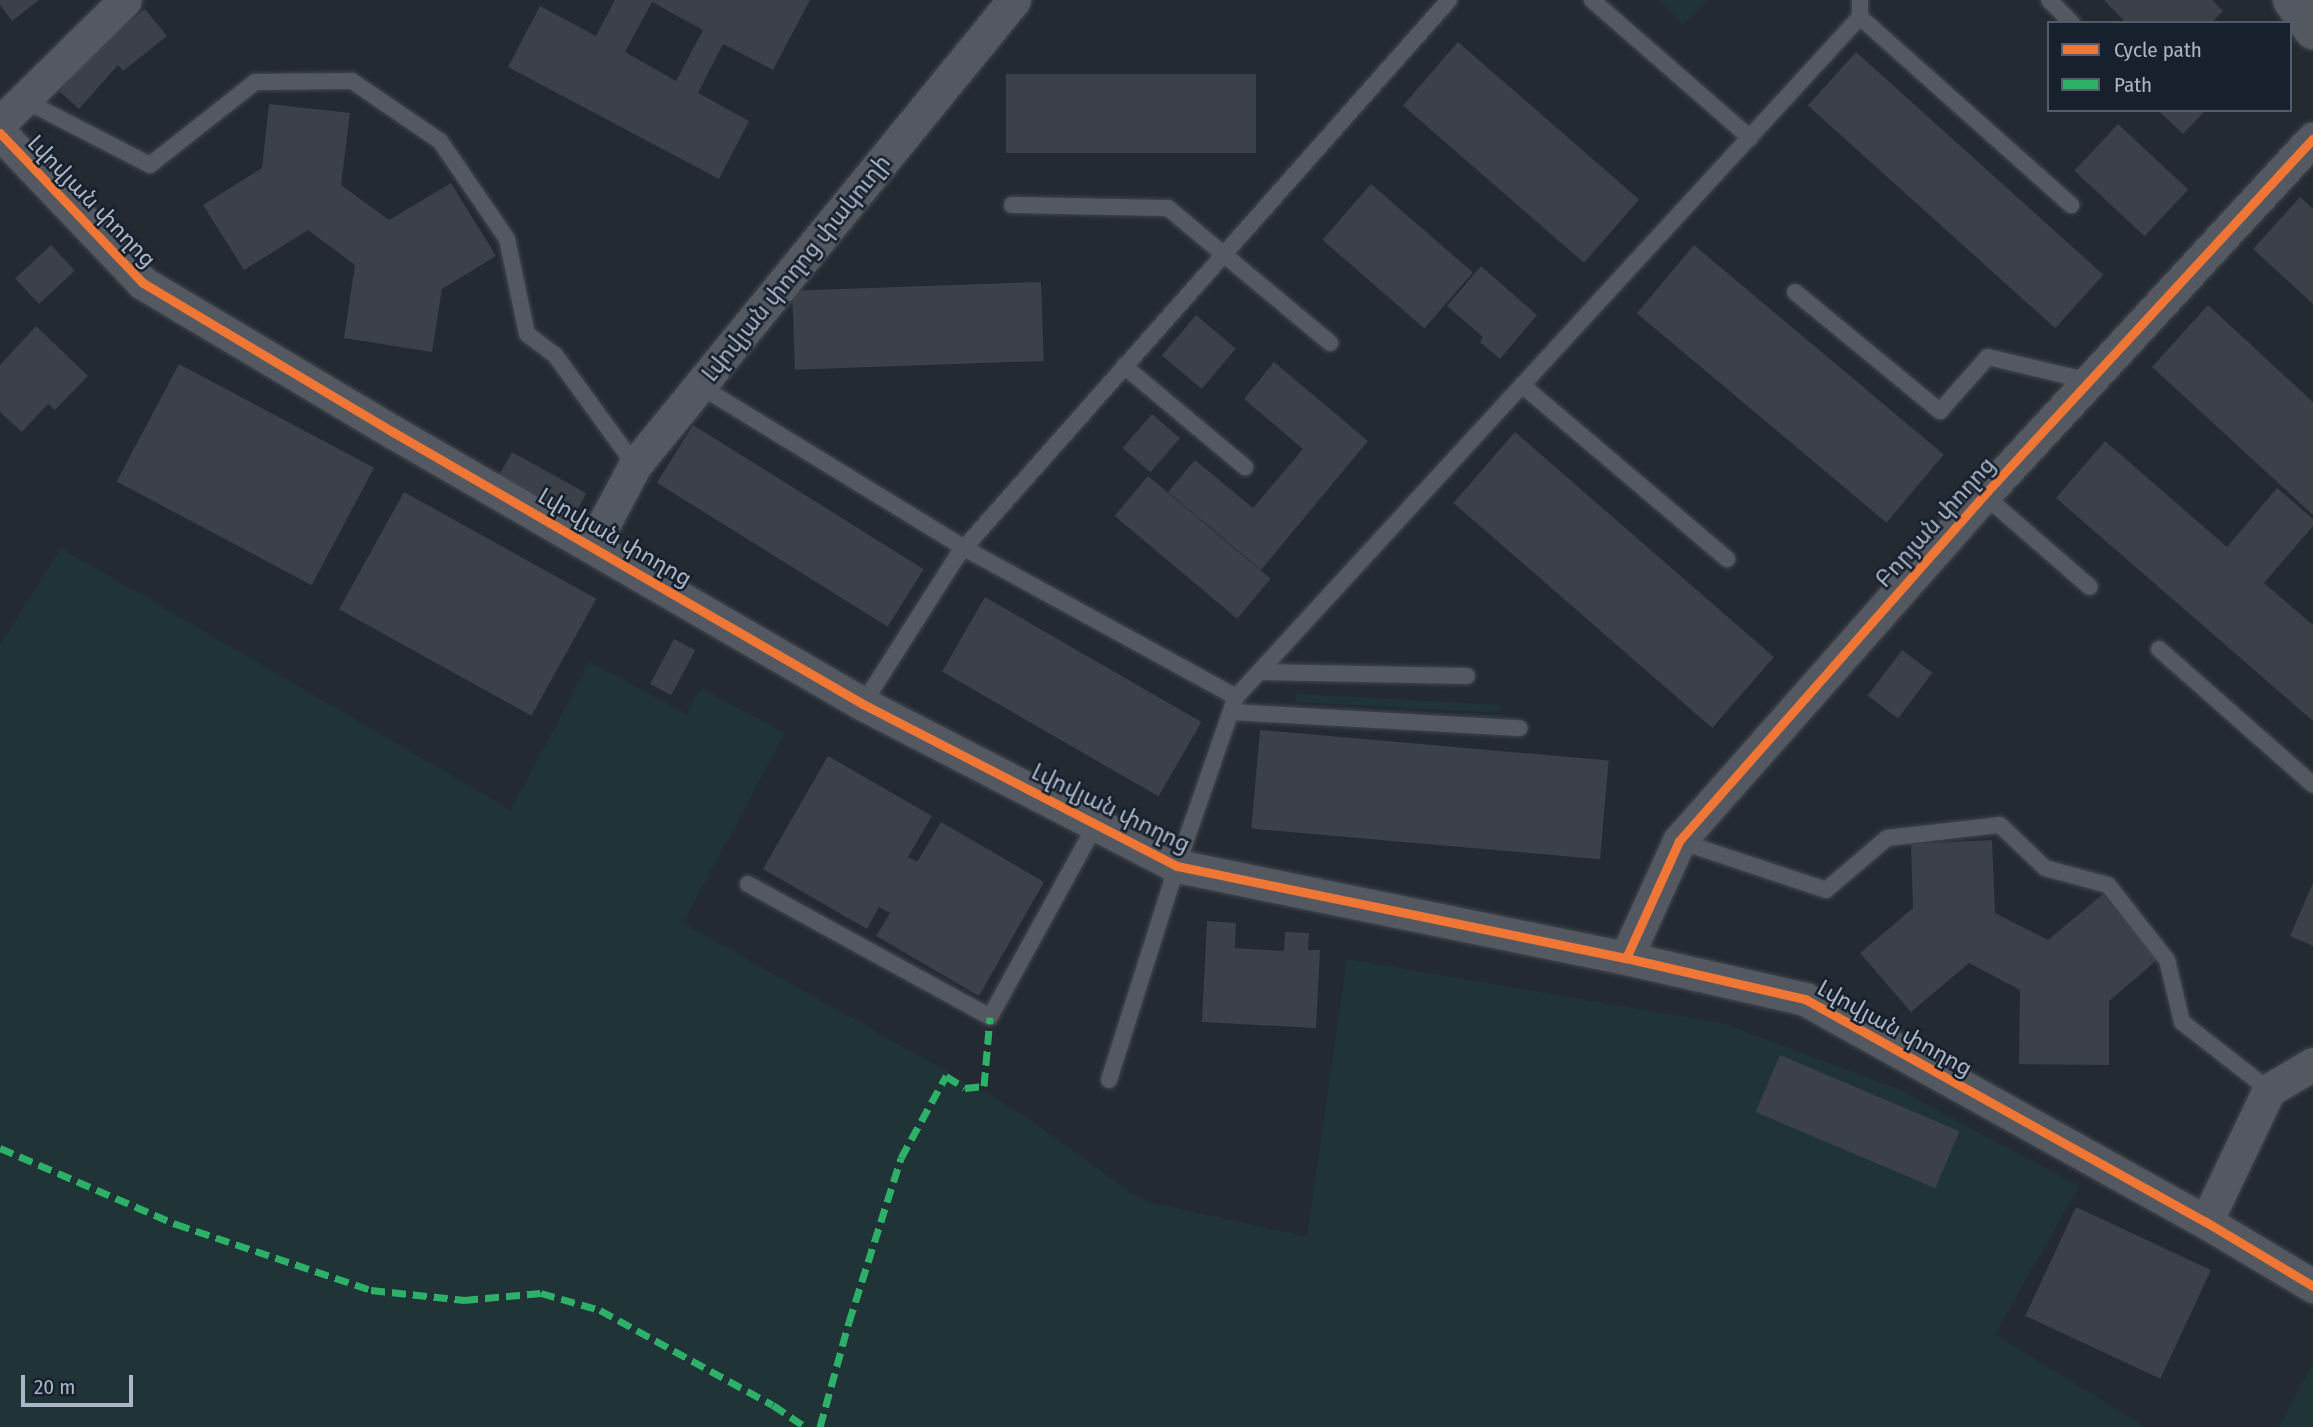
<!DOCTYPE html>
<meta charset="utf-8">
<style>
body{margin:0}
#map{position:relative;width:2313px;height:1427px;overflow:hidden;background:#232a32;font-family:"Fira Sans Condensed","Noto Sans Armenian",sans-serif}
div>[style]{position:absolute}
.green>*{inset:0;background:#203438;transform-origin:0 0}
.building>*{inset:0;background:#3b4049;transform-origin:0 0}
.roads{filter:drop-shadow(0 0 2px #41464d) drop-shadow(0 0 2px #41464d)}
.service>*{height:16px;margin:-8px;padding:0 8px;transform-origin:8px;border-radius:8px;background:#535861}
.minor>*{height:33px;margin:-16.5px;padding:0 16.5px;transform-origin:16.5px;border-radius:16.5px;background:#535861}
.tertiary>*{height:38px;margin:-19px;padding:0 19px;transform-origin:19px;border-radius:19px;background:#535861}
.quiet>*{height:7px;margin-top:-3.5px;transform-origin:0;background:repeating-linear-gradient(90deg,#2db169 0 14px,transparent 0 21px)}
.cycleway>*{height:9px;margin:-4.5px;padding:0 4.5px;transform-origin:4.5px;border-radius:4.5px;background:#f07635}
span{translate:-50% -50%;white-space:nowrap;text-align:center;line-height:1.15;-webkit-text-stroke:5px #17202d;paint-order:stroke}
.street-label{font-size:23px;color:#aab5c6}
.legend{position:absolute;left:2047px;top:21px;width:245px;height:91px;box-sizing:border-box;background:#17202d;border:2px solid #525c6a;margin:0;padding:9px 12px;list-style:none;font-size:21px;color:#aab5c6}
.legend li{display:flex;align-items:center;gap:14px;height:35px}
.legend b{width:35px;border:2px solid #525c6a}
.scale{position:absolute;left:21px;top:1375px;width:112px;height:32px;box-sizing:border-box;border:4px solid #aab5c6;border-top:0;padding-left:9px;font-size:21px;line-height:24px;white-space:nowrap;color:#aab5c6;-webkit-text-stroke:5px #17202d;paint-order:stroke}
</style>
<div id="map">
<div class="green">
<i style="clip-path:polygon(1659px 0,1707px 0,1683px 24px)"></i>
<i style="clip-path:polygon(61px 548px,511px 810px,589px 662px,687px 714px,701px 688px,785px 733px,683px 923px,1019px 1112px,1143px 1201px,1307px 1237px,1347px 959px,1725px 1024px,1898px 1089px,2079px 1186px,1995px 1334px,2145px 1427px,0 1427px,0 645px)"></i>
<i style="left:1296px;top:694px;width:204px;height:8px;rotate:3deg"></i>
<i style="clip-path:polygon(2313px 1363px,2313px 1427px,2279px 1427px)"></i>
</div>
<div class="building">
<i style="clip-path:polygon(0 0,39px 0,12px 21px,0 5px)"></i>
<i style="clip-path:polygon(evenodd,615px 0,810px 0,773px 70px,723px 44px,698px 93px,749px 121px,719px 179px,508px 67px,540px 6px,596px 36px,615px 0,652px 2px,703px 30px,676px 81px,625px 52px,652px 2px)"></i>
<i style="clip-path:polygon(2104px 0,2212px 0,2223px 11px,2211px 23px,2126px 23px)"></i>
<i style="clip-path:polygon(145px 9px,167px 36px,123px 71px,118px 65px,79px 109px,59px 91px,101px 44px)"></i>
<i style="left:1458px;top:42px;width:240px;height:84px;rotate:41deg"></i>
<i style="left:1856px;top:52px;width:333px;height:72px;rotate:42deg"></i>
<i style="left:1006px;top:74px;width:250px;height:79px"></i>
<i style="clip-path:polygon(269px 104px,350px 113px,341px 185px,389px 220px,451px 183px,496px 256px,442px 289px,432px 352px,344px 338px,355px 265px,308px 230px,244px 270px,203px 205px,262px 168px)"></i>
<i style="clip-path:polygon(2158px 110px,2206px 110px,2183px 134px)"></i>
<i style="left:2118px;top:124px;width:96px;height:64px;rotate:43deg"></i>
<i style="left:1371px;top:184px;width:135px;height:74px;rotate:41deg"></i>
<i style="clip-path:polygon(2300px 197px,2313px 209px,2313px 304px,2253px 249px)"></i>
<i style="left:51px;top:245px;width:35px;height:49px;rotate:47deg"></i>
<i style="left:1694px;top:245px;width:326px;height:89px;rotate:40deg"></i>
<i style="clip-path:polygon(1481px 266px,1537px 315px,1500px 359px,1480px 342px,1483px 337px,1447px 306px)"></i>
<i style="left:1041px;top:282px;width:79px;height:249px;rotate:88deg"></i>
<i style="clip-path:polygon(2208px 305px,2313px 402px,2313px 515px,2152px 367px)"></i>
<i style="left:1196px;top:315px;width:52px;height:53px;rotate:40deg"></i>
<i style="clip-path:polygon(36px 326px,88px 376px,55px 410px,48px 404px,22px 432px,0 412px,0 365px)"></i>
<i style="clip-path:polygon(1274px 362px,1368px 441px,1261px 570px,1168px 492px,1195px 460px,1253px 508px,1303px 449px,1244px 399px)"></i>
<i style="left:179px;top:364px;width:221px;height:133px;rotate:28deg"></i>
<i style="left:1152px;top:414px;width:37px;height:45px;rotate:41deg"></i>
<i style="left:693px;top:425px;width:272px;height:68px;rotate:32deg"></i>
<i style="left:1515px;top:432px;width:343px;height:94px;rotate:41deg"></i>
<i style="clip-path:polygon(2105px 441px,2227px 547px,2277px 488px,2313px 519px,2313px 526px,2264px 583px,2313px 625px,2313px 721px,2056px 498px)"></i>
<i style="left:512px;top:452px;width:85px;height:27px;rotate:29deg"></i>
<i style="left:1148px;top:476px;width:160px;height:52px;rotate:40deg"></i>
<i style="left:404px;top:492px;width:220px;height:134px;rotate:29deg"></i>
<i style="left:985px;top:597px;width:250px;height:86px;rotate:30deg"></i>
<i style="left:674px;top:639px;width:24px;height:51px;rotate:28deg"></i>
<i style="left:1902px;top:650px;width:38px;height:57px;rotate:37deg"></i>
<i style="left:1260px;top:730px;width:350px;height:99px;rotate:5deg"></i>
<i style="clip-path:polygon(828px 756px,932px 816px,908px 857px,917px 862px,941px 822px,1044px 882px,979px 996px,876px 936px,890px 913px,879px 907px,867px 929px,763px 869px)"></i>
<i style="clip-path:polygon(1992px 840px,1995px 913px,2048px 940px,2103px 894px,2157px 960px,2109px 1001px,2109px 1065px,2019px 1064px,2020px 990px,1969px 963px,1911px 1012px,1860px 953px,1913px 908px,1911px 844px)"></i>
<i style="clip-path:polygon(2313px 883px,2313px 946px,2290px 936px)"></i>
<i style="clip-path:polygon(1207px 921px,1236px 923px,1235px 948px,1284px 951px,1285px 932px,1309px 933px,1308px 950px,1320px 950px,1316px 1028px,1202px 1022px)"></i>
<i style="left:1780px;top:1055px;width:195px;height:62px;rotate:23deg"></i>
<i style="left:2076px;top:1207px;width:149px;height:120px;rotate:25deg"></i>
</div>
<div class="roads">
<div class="service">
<i style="left:1592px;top:0;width:210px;rotate:41.1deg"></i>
<i style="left:2049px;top:0;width:33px;rotate:45deg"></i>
<i style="left:1860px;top:17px;width:283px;rotate:41.7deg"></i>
<i style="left:24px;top:100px;width:142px;rotate:27.3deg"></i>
<i style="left:150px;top:165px;width:134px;rotate:-38.3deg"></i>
<i style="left:255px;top:82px;width:97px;rotate:-0.6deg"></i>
<i style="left:352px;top:81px;width:107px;rotate:34.3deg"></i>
<i style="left:440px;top:141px;width:119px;rotate:55.6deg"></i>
<i style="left:507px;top:239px;width:97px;rotate:78.1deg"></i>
<i style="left:527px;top:334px;width:35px;rotate:37deg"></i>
<i style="left:555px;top:355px;width:136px;rotate:54deg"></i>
<i style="left:1012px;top:205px;width:156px;rotate:1.1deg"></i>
<i style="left:1168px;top:208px;width:211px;rotate:39.8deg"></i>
<i style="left:1795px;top:292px;width:188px;rotate:39.4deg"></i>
<i style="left:1940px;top:411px;width:72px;rotate:-48.4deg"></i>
<i style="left:1988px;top:357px;width:104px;rotate:13.4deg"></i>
<i style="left:1124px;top:366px;width:158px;rotate:39.9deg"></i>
<i style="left:1522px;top:385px;width:269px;rotate:40.3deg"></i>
<i style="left:700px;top:386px;width:310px;rotate:31.5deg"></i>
<i style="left:964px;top:548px;width:310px;rotate:28.7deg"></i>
<i style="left:1984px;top:495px;width:140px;rotate:41deg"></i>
<i style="left:2159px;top:649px;width:205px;rotate:41.4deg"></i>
<i style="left:1260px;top:672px;width:207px;rotate:1.1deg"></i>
<i style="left:863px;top:704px;width:177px;rotate:-57.5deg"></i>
<i style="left:958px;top:555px;width:741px;rotate:-48.5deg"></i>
<i style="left:1231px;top:712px;width:289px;rotate:3.2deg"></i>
<i style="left:1679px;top:841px;width:155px;rotate:18.4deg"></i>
<i style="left:1826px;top:890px;width:80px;rotate:-40.4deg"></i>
<i style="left:1887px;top:838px;width:114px;rotate:-6.6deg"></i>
<i style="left:2000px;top:825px;width:62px;rotate:43.7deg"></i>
<i style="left:2045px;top:868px;width:65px;rotate:15.1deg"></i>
<i style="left:2108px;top:885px;width:95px;rotate:51.8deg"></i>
<i style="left:2167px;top:960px;width:64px;rotate:76.4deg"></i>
<i style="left:2182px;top:1022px;width:110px;rotate:38deg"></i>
<i style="left:748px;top:884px;width:276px;rotate:28.8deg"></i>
<i style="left:990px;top:1017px;width:220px;rotate:-61.2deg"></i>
<i style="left:1109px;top:1080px;width:225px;rotate:-72.4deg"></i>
<i style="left:1177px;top:866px;width:179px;rotate:-70.8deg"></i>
<i style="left:1236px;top:697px;width:923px;rotate:-47.46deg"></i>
<i style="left:1860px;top:17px;width:17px;rotate:-90deg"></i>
</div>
<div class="minor">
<i style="left:0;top:123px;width:175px;rotate:-44.5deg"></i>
<i style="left:0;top:133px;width:207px;rotate:46.4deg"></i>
<i style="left:143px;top:283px;width:291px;rotate:30.8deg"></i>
<i style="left:393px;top:432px;width:543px;rotate:30.06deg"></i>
<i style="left:863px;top:704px;width:353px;rotate:27.3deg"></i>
<i style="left:1177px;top:866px;width:458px;rotate:11.6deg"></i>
<i style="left:1626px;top:958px;width:184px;rotate:12.9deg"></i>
<i style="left:1805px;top:999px;width:459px;rotate:29.1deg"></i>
<i style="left:2206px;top:1222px;width:125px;rotate:30.9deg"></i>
<i style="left:592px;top:546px;width:92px;rotate:-62deg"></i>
<i style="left:635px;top:465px;width:600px;rotate:-50.82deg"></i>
<i style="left:1626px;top:958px;width:128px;rotate:-65.6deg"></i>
<i style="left:1679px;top:841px;width:461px;rotate:-48.6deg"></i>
<i style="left:1984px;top:495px;width:485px;rotate:-47.3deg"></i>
<i style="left:2206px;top:1222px;width:146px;rotate:-64.5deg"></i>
<i style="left:2269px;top:1090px;width:51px;rotate:-30.6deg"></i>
</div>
<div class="tertiary">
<i style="left:2292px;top:0;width:37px;rotate:55deg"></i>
</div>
</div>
<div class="quiet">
<i style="left:0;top:1148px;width:192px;rotate:23.4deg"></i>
<i style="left:176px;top:1224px;width:206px;rotate:18.7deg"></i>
<i style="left:371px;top:1290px;width:94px;rotate:6.1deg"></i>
<i style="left:464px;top:1300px;width:77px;rotate:-5.2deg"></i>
<i style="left:541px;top:1293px;width:61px;rotate:16.1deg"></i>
<i style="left:600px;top:1310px;width:197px;rotate:28.8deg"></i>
<i style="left:773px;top:1405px;width:40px;rotate:34deg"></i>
<i style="left:820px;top:1427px;width:109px;rotate:-74.6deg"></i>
<i style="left:849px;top:1322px;width:172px;rotate:-72.4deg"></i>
<i style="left:901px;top:1158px;width:94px;rotate:-61.2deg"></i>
<i style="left:946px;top:1076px;width:22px;rotate:32deg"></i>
<i style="left:965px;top:1088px;width:19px;rotate:-6deg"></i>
<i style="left:984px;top:1086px;width:69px;rotate:-85deg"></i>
</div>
<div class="cycleway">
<i style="left:0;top:133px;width:207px;rotate:46.4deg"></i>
<i style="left:143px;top:283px;width:291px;rotate:30.8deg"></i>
<i style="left:393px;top:432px;width:543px;rotate:30.06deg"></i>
<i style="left:863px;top:704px;width:353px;rotate:27.3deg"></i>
<i style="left:1177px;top:866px;width:458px;rotate:11.6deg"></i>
<i style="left:1626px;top:958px;width:184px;rotate:12.9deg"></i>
<i style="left:1805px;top:999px;width:459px;rotate:29.1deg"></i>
<i style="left:2206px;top:1222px;width:125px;rotate:30.9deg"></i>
<i style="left:1626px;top:958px;width:128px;rotate:-65.6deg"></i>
<i style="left:1679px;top:841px;width:461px;rotate:-48.6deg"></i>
<i style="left:1984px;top:495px;width:485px;rotate:-47.3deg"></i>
</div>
<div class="street-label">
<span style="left:92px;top:201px;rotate:46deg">Լվովյան փողոց</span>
<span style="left:796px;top:268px;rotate:-51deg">Լվովյան փողոց փակուղի</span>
<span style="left:1935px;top:522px;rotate:-48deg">Բորյան փողոց</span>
<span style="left:615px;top:537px;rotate:30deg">Լվովյան փողոց</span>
<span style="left:1111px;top:808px;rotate:26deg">Լվովյան փողոց</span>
<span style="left:1895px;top:1028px;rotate:29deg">Լվովյան փողոց</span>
</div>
<ul class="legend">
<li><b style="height:9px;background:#f07635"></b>Cycle path</li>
<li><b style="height:9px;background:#2db169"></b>Path</li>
</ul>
<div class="scale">20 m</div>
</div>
